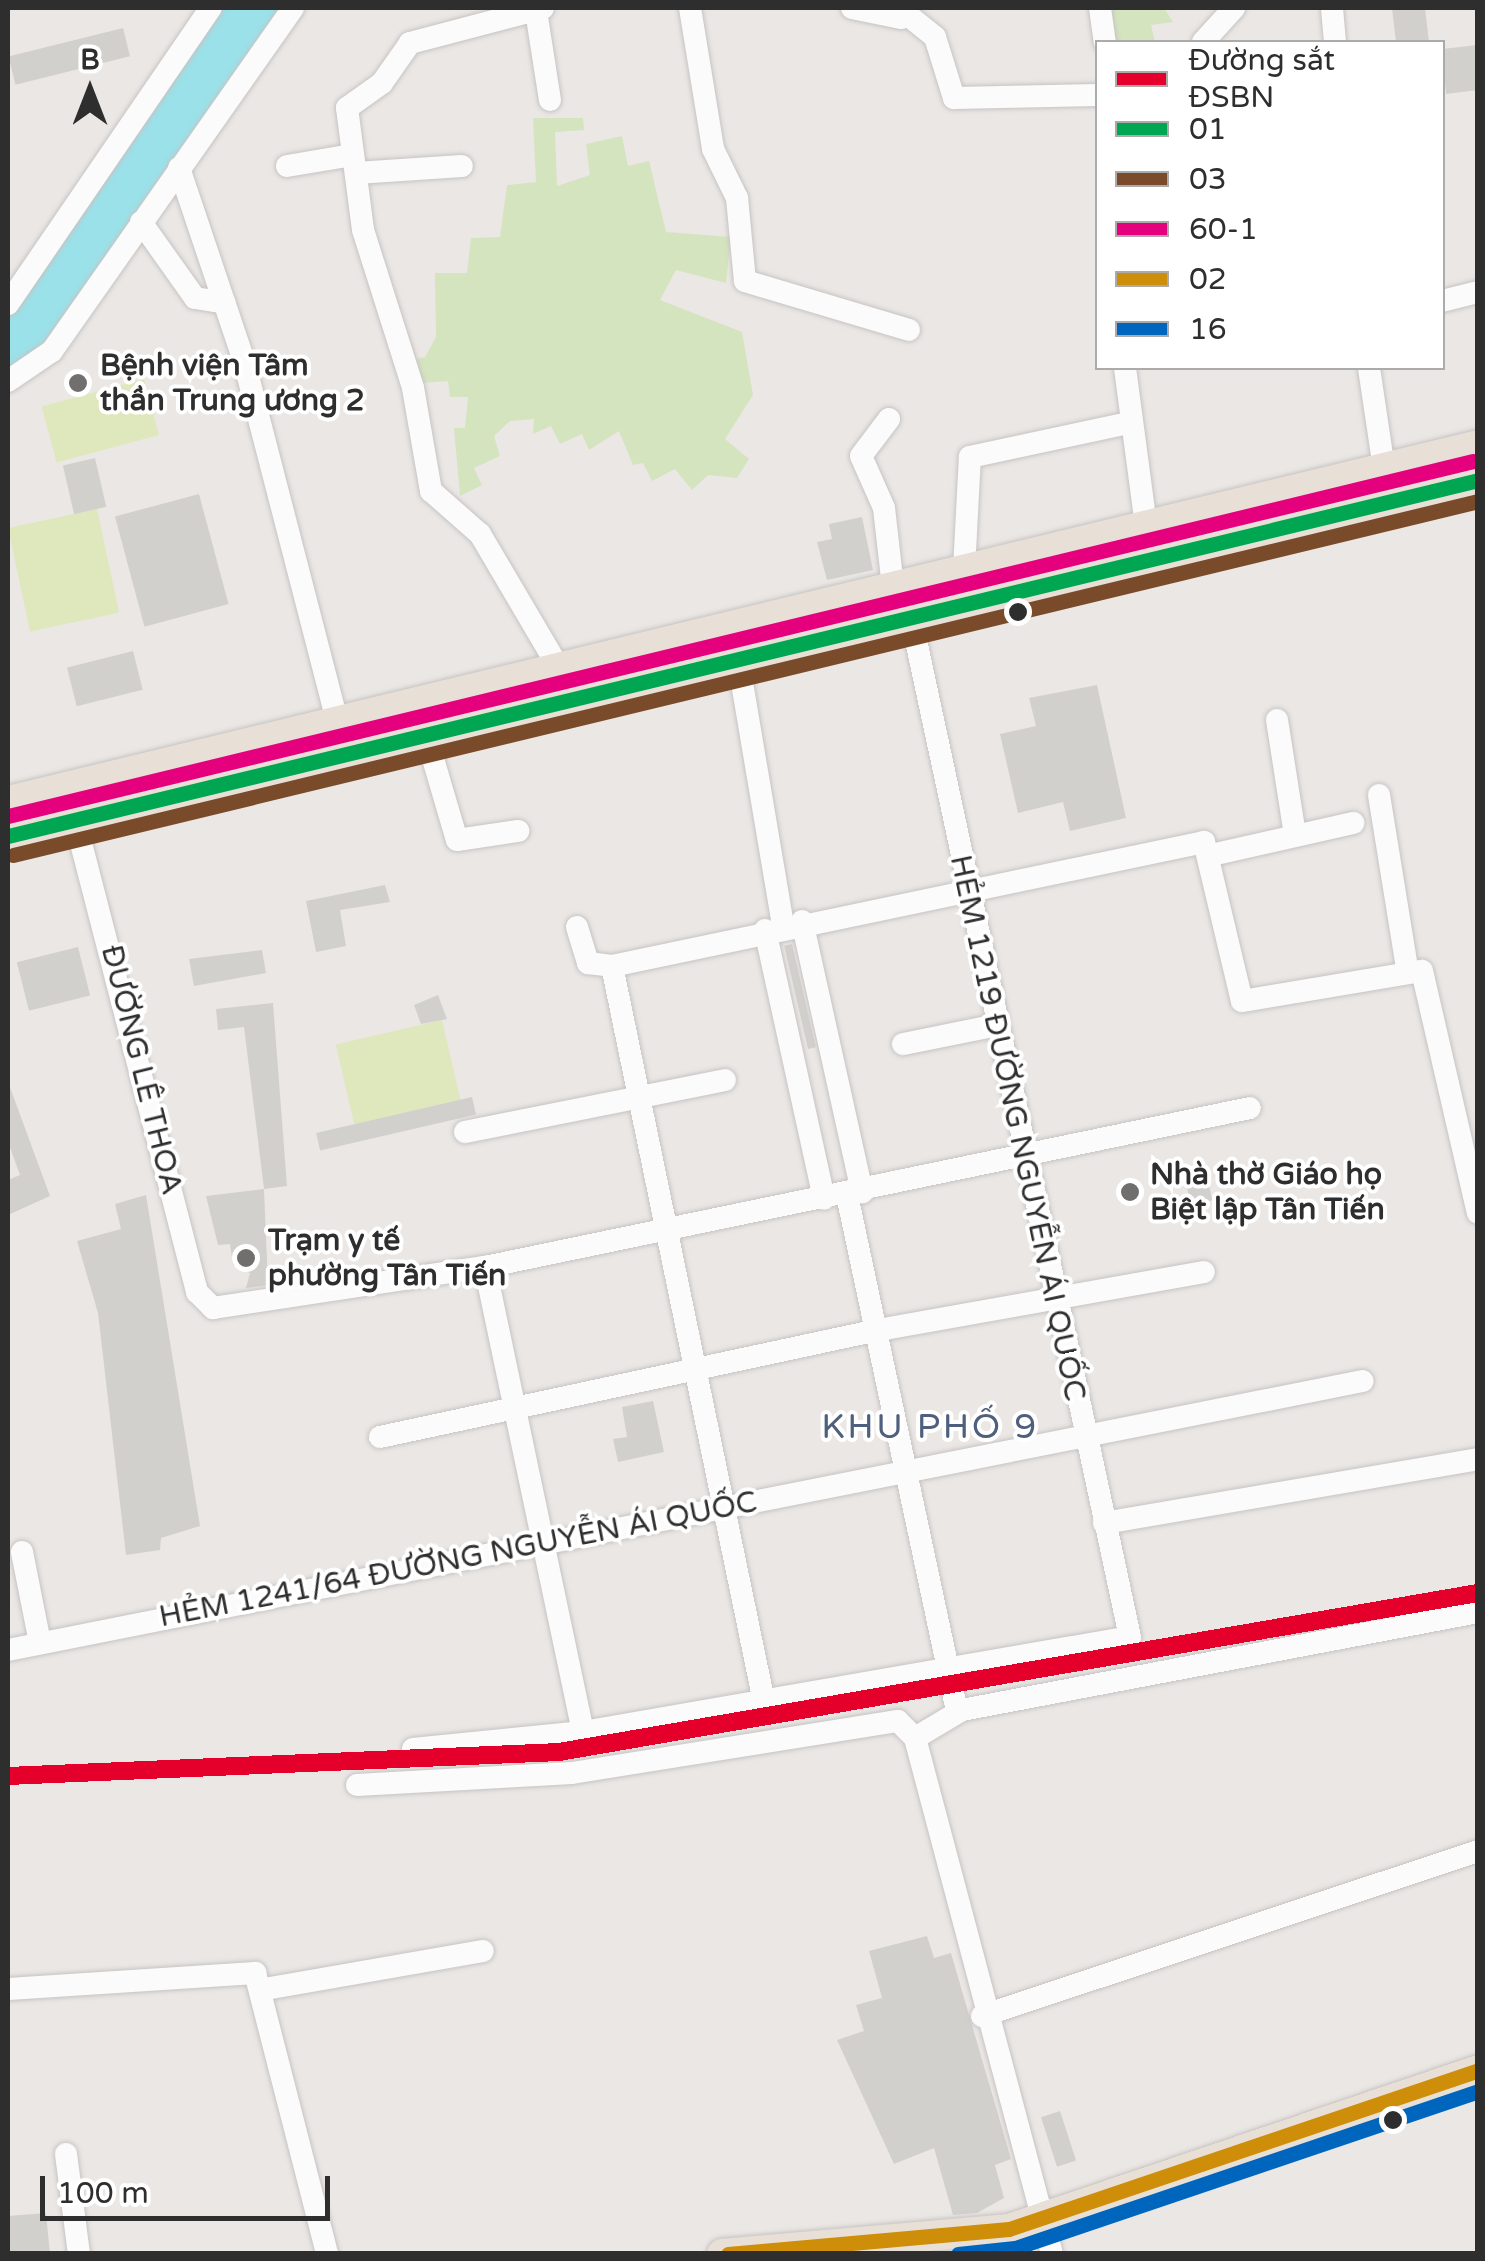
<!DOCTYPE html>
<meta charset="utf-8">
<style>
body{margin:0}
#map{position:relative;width:1485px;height:2261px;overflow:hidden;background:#ebe7e4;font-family:"Varela Round",sans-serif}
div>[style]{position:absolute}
.green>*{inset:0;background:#d4e4bf}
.pitch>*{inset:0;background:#dfe8bd;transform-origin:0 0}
.water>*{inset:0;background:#9be1e9}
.building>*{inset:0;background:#d2d0cd;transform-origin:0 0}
.roads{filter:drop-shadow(0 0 2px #c6c4c4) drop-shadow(0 0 2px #c6c4c4)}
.minor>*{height:22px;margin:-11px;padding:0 11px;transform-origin:11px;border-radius:11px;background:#fcfbfb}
.major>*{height:30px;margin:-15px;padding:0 15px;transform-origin:15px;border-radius:15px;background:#e8e0d6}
.bus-1>*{height:15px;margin:-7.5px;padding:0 7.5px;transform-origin:7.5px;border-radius:7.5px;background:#00a651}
.bus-2>*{height:15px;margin:-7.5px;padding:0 7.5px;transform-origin:7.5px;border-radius:7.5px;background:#7a4b2a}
.bus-3>*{height:15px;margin:-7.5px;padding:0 7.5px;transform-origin:7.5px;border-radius:7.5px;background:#e5007d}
.bus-4>*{height:15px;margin:-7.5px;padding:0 7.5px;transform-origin:7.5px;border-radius:7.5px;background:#cf8e09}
.bus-5>*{height:15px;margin:-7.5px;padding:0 7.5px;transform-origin:7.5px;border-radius:7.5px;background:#0065bd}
.rail-1>*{height:18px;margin:-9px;padding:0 9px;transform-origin:9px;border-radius:9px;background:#e4002b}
.dots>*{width:28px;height:28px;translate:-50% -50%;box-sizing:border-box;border:5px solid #fff;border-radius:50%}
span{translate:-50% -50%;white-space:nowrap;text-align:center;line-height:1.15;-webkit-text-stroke:8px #fff;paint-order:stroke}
.poi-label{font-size:30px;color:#2e2e2e;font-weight:700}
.left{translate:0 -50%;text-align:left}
.street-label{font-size:30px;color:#2e2e2e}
.quarter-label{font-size:35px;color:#4f5f7e;letter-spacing:2.5px}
.frame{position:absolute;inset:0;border:10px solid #2e2e2e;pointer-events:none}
.legend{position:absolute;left:1095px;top:40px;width:350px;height:330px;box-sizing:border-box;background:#fff;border:2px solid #ababab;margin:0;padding:12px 18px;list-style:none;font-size:30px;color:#2e2e2e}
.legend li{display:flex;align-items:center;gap:20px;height:50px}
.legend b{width:50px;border:2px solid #ababab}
.north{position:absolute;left:40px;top:40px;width:100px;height:100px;-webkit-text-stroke:8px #fff;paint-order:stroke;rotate:0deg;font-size:28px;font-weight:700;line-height:40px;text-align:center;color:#2e2e2e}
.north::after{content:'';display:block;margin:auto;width:35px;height:45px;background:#2e2e2e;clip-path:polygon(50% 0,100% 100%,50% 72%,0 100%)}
.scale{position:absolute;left:40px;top:2176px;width:290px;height:45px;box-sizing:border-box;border:5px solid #2e2e2e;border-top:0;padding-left:12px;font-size:30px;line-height:35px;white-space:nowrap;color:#2e2e2e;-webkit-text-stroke:8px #fff;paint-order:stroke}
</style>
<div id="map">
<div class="green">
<i style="clip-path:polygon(1106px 8px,1164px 8px,1173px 22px,1151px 25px,1155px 42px,1112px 42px)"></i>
<i style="clip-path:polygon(533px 118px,583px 118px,584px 130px,555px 132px,557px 186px,590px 175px,586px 144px,622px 136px,628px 166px,649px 161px,666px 232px,731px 237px,726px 283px,676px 270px,660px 300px,742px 332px,753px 395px,725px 439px,749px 459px,737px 478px,708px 475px,692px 490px,675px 469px,652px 481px,643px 463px,633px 465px,619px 431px,589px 450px,582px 434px,560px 444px,551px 426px,533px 434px,534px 419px,510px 421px,494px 436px,500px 456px,474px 468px,482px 485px,460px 496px,454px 428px,465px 428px,468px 397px,450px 397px,448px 381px,420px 383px,411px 360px,425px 357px,436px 337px,435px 273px,467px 273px,471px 238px,500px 237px,507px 185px,536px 182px)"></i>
</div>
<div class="pitch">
<i style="left:144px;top:379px;width:58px;height:106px;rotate:75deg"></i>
<i style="left:97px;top:509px;width:106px;height:91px;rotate:78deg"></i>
<i style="left:442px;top:1020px;width:82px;height:109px;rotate:77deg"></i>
</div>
<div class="water">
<i style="clip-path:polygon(217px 8px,284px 8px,47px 347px,8px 374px,8px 315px)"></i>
</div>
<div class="building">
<i style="clip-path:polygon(1392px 8px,1425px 8px,1429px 42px,1396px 42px)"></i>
<i style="left:123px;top:28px;width:29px;height:118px;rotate:76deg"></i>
<i style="clip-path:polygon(1478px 45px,1478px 90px,1446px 94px,1442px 49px)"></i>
<i style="left:95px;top:458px;width:50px;height:33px;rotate:77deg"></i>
<i style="left:199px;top:494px;width:114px;height:87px;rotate:75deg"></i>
<i style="clip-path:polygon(862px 517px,873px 570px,827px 580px,817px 542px,832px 539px,829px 524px)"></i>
<i style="left:133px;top:651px;width:40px;height:68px;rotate:76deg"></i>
<i style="clip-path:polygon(1097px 685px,1126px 818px,1070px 831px,1063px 802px,1018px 813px,1000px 734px,1036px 726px,1029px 698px)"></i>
<i style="clip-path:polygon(385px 885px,390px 902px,340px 910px,346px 946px,316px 952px,306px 901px)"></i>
<i style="left:792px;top:944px;width:106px;height:8px;rotate:77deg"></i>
<i style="left:78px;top:947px;width:50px;height:63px;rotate:76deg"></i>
<i style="clip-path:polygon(262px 950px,266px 973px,194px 986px,189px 959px)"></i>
<i style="clip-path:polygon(438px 995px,447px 1019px,421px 1024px,414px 1005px)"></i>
<i style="clip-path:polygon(273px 1003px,287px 1186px,264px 1189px,268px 1285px,246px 1288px,250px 1273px,233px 1265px,230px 1244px,218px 1245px,206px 1196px,264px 1189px,244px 1027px,218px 1030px,216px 1009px)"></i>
<i style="clip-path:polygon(8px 1082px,50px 1196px,8px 1215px,8px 1180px,20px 1175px,8px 1142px)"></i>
<i style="left:472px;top:1097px;width:18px;height:160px;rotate:77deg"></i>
<i style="left:1206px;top:1171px;width:30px;height:22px;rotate:78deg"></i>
<i style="clip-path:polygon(146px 1195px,200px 1526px,161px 1538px,160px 1550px,126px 1555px,98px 1313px,77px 1241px,121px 1229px,115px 1204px)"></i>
<i style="clip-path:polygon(653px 1401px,664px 1452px,618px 1462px,613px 1439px,627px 1437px,622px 1407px)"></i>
<i style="clip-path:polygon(927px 1936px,934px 1958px,951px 1953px,1011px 2159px,995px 2165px,1004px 2198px,977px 2213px,953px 2215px,934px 2148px,894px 2164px,837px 2040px,864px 2031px,856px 2005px,882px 1998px,869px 1951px)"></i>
<i style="left:1060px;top:2111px;width:52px;height:20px;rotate:72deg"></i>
<i style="clip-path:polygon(46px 2213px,50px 2254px,8px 2254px,8px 2216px)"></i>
</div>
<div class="roads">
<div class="minor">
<i style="left:543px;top:8px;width:138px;rotate:165.3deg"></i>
<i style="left:410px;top:43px;width:49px;rotate:125deg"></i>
<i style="left:382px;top:83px;width:43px;rotate:144.5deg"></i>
<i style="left:347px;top:108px;width:123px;rotate:82.5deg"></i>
<i style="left:363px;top:230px;width:166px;rotate:72.4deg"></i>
<i style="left:413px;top:388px;width:105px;rotate:80.1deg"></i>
<i style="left:431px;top:491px;width:65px;rotate:41.3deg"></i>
<i style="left:480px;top:534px;width:156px;rotate:59.5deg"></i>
<i style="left:690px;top:8px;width:143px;rotate:80.7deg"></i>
<i style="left:713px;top:149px;width:55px;rotate:63.9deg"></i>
<i style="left:737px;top:198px;width:83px;rotate:84.5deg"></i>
<i style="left:745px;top:281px;width:171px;rotate:16.6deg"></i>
<i style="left:852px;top:8px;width:50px;rotate:11.5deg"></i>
<i style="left:899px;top:8px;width:46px;rotate:38.9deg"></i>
<i style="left:935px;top:37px;width:64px;rotate:72.7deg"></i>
<i style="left:954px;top:98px;width:144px;rotate:-1.2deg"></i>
<i style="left:1100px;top:8px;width:34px;rotate:82deg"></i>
<i style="left:1332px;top:8px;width:34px;rotate:85deg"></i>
<i style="left:536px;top:11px;width:90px;rotate:81.1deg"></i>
<i style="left:1203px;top:42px;width:46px;rotate:-47.6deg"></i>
<i style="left:287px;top:166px;width:67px;rotate:-9.5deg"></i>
<i style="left:179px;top:168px;width:204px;rotate:71.4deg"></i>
<i style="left:244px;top:361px;width:372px;rotate:75.5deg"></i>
<i style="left:356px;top:173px;width:106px;rotate:-3.8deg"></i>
<i style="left:141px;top:222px;width:93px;rotate:54.6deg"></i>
<i style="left:195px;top:298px;width:30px;rotate:9deg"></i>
<i style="left:1442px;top:301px;width:37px;rotate:-14deg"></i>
<i style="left:8px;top:304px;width:359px;rotate:-55.6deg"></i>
<i style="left:1125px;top:368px;width:159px;rotate:82.4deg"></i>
<i style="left:1369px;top:368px;width:101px;rotate:81.5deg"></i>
<i style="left:8px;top:381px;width:53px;rotate:-34.3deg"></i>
<i style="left:52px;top:351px;width:419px;rotate:-54.9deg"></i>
<i style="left:889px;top:419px;width:46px;rotate:127.1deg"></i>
<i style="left:861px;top:456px;width:57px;rotate:66.1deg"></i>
<i style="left:884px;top:508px;width:80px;rotate:83.5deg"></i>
<i style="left:964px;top:570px;width:113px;rotate:-87deg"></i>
<i style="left:970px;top:457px;width:163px;rotate:-12.1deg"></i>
<i style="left:738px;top:659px;width:271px;rotate:80.4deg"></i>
<i style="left:1277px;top:720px;width:116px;rotate:81.1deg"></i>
<i style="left:426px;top:735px;width:109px;rotate:73.6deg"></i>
<i style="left:457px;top:840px;width:62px;rotate:-8.4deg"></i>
<i style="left:1379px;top:795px;width:175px;rotate:80.8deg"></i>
<i style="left:75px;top:820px;width:488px;rotate:75.5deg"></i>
<i style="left:197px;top:1292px;width:23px;rotate:45deg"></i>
<i style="left:213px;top:1308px;width:275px;rotate:-8.6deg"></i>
<i style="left:485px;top:1267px;width:781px;rotate:-11.74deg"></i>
<i style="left:1211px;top:855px;width:146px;rotate:-12.7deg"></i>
<i style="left:802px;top:921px;width:278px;rotate:77.5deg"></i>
<i style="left:577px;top:927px;width:38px;rotate:73deg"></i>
<i style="left:588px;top:963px;width:24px;rotate:7deg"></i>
<i style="left:612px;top:966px;width:605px;rotate:-11.83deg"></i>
<i style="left:1204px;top:842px;width:163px;rotate:76.6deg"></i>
<i style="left:1242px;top:1001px;width:182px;rotate:-9.5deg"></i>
<i style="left:1422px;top:971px;width:248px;rotate:77deg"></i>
<i style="left:765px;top:930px;width:275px;rotate:77.6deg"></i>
<i style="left:612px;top:966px;width:752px;rotate:78.33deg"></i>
<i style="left:903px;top:1044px;width:96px;rotate:-11.4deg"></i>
<i style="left:465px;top:1132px;width:265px;rotate:-11.3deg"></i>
<i style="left:847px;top:1195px;width:528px;rotate:77.97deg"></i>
<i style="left:485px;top:1267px;width:475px;rotate:78.1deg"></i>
<i style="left:380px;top:1437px;width:504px;rotate:-12.13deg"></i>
<i style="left:873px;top:1331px;width:336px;rotate:-10.1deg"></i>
<i style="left:1104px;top:1523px;width:379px;rotate:-9.7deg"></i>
<i style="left:22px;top:1552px;width:93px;rotate:78.8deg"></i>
<i style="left:8px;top:1650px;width:1381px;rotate:-11.23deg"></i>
<i style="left:413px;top:1749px;width:171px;rotate:-5.7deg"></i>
<i style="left:583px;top:1732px;width:555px;rotate:-9.85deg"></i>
<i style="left:1130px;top:1637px;width:1043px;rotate:-102.12deg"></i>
<i style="left:357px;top:1785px;width:215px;rotate:-3.2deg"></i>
<i style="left:572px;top:1773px;width:330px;rotate:-9.1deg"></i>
<i style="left:898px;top:1721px;width:24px;rotate:45deg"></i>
<i style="left:8px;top:1989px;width:248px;rotate:-3.7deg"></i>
<i style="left:255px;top:1973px;width:290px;rotate:75.6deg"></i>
<i style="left:265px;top:1989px;width:221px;rotate:-9.9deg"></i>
<i style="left:982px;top:2016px;width:523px;rotate:-18.4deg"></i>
<i style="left:66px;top:2154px;width:101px;rotate:82.6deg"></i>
<i style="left:1052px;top:2254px;width:534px;rotate:-104.87deg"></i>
<i style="left:915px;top:1738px;width:55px;rotate:-30.8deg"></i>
<i style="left:962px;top:1710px;width:525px;rotate:-10.75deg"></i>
</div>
<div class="major">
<i style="left:8px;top:801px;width:1512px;rotate:-13.61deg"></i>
<i style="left:8px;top:836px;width:1512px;rotate:-13.61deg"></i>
<i style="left:722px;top:2254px;width:288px;rotate:-5deg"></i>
<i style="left:1009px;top:2229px;width:495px;rotate:-18.7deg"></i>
</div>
</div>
<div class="bus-1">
<i style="left:8px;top:836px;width:1512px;rotate:-13.61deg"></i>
</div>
<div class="bus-2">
<i style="left:13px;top:855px;width:1507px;rotate:-13.58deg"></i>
</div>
<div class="bus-3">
<i style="left:8px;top:816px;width:1507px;rotate:-13.62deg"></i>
</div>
<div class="bus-4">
<i style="left:728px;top:2254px;width:282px;rotate:-5.1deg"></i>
<i style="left:1009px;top:2229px;width:495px;rotate:-18.7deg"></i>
</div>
<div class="bus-5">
<i style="left:958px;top:2254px;width:57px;rotate:-6deg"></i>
<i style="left:1015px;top:2248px;width:489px;rotate:-18.7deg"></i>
</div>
<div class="rail-1">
<i style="left:8px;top:1776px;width:552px;rotate:-2.49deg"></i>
<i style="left:559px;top:1752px;width:933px;rotate:-9.82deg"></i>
</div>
<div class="dots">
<i style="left:78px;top:383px;background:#706f6e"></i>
<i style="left:1018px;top:612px;background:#2e2e2e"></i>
<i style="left:1130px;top:1192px;background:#706f6e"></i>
<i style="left:246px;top:1258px;background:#706f6e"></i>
<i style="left:1393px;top:2120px;background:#2e2e2e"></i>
</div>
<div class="poi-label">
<span class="left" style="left:100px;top:383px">Bệnh viện Tâm<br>thần Trung ương 2</span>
<span class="left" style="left:1150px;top:1192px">Nhà thờ Giáo họ<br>Biệt lập Tân Tiến</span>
<span class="left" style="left:268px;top:1258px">Trạm y tế<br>phường Tân Tiến</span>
</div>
<div class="street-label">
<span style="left:141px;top:1070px;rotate:76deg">ĐƯỜNG LÊ THOA</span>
<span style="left:1017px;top:1128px;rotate:78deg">HẺM 1219 ĐƯỜNG NGUYỄN ÁI QUỐC</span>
<span style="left:458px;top:1560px;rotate:-11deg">HẺM 1241/64 ĐƯỜNG NGUYỄN ÁI QUỐC</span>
</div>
<div class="quarter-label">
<span style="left:930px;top:1427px">KHU PHỐ 9</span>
</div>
<div class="frame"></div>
<ul class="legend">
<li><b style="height:12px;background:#e4002b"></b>Đường sắt ĐSBN</li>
<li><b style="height:12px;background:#00a651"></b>01</li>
<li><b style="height:12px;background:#7a4b2a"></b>03</li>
<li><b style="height:12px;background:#e5007d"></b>60-1</li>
<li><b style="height:12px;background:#cf8e09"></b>02</li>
<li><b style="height:12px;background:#0065bd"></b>16</li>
</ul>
<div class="north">B</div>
<div class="scale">100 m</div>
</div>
